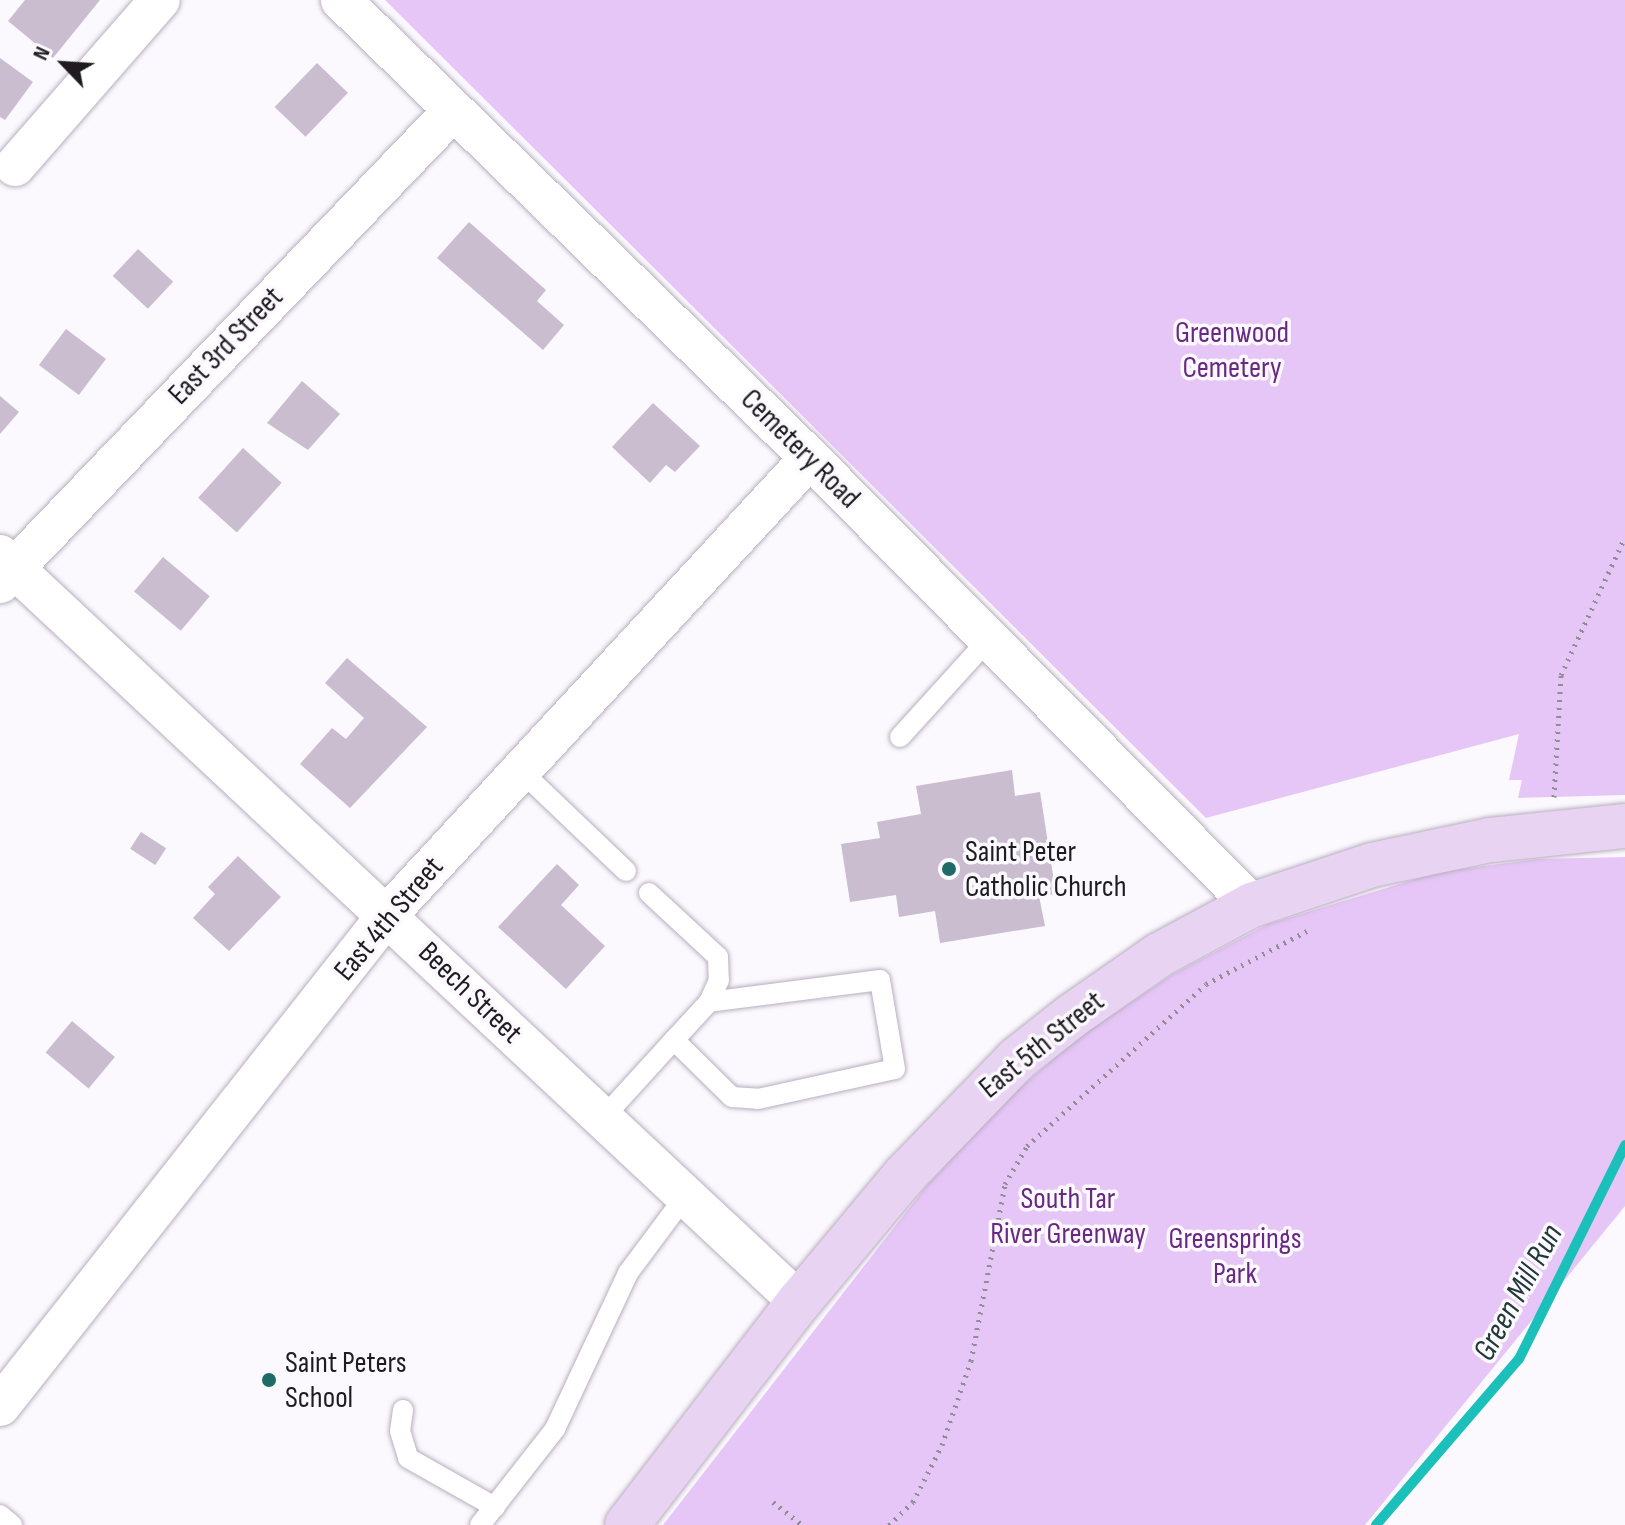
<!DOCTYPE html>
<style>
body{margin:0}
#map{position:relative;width:1625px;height:1525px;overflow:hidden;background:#fbf9fd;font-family:"Sofia Sans Condensed",sans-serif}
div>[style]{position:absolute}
.green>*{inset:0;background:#e6c6f7}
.stream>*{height:10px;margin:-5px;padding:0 5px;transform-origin:5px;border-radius:5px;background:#1ac0b9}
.building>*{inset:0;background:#c9bdcf;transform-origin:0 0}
.path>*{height:5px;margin-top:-2.5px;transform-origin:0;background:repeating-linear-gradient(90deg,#918e93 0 2px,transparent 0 8px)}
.roads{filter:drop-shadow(0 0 2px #b9aebf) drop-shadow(0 0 2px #b9aebf)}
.lane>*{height:20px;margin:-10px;padding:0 10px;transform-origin:10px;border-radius:10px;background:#fff}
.street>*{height:40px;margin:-20px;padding:0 20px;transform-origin:20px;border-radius:20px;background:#fff}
.secondary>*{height:44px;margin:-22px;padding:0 22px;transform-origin:22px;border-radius:22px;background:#e8d3f2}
.dots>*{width:22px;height:22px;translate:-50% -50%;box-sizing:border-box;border:4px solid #fbf9fd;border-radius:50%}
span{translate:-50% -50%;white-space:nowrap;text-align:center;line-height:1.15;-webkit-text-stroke:7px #fbf9fd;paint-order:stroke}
.park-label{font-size:30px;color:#682883}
.street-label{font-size:30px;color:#1f1b21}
.poi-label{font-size:30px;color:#1f1b21}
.left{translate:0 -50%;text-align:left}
.water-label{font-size:32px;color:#203836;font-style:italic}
.north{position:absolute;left:24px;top:24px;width:80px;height:80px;-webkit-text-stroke:6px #fbf9fd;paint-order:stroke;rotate:295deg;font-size:22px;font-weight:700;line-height:32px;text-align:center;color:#1f1b21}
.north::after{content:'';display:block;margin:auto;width:28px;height:36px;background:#1f1b21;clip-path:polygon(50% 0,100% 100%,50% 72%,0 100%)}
</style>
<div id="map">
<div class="green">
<i style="clip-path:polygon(385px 0,1625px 0,1625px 795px,1518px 798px,1522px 780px,1509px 780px,1519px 734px,1206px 818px)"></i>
<i style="clip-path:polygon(1625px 857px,1625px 1206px,1365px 1525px,663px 1525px,927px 1185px,1002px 1103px,1079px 1037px,1173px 974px,1268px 924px,1439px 872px,1537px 859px)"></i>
</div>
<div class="stream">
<i style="left:1376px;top:1525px;width:219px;rotate:-49.3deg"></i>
<i style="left:1519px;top:1359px;width:239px;rotate:-63.6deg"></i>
</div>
<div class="building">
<i style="clip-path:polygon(25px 0,100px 0,53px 58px,8px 21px)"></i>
<i style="clip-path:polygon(0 58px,33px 82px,5px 120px,0 117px)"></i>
<i style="left:317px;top:63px;width:43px;height:61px;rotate:44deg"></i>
<i style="clip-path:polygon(469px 222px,546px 290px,537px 301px,564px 325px,543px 350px,437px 258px)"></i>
<i style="left:138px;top:249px;width:48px;height:37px;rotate:43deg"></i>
<i style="left:66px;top:329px;width:50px;height:45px;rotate:37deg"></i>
<i style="clip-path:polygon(302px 381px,340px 414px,308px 450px,267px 423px)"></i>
<i style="clip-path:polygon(0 396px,19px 412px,0 434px)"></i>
<i style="clip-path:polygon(653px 403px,700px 446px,675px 472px,666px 465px,650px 483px,612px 447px)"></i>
<i style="left:243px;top:448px;width:52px;height:67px;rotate:42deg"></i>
<i style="left:163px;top:557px;width:61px;height:45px;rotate:40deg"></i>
<i style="clip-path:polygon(347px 658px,427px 727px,350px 808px,300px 764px,332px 728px,346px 739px,364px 718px,325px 683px)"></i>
<i style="clip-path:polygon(1012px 770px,1015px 796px,1040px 792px,1056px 894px,1039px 896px,1045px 926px,940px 943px,935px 911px,899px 917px,896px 895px,850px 902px,841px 844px,880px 838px,877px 822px,921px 814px,916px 786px)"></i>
<i style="left:141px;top:832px;width:30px;height:20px;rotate:33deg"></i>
<i style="clip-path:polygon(238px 856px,281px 897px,229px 951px,193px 918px,215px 894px,208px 887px)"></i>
<i style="clip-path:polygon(557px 864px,579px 885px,561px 905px,605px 946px,566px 989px,498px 927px)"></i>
<i style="left:72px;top:1021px;width:56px;height:41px;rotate:40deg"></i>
</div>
<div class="path">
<i style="left:1554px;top:797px;width:122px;rotate:-86.7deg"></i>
<i style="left:1561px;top:675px;width:152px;rotate:-65.1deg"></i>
<i style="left:773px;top:1502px;width:37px;rotate:38deg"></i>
<i style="left:889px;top:1525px;width:33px;rotate:-44deg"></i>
<i style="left:913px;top:1502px;width:64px;rotate:-63deg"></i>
<i style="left:942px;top:1445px;width:89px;rotate:-71deg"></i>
<i style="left:971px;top:1361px;width:180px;rotate:-79.1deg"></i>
<i style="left:1005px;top:1184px;width:44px;rotate:-59.9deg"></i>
<i style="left:1027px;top:1146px;width:241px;rotate:-42.1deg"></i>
<i style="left:1206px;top:984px;width:114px;rotate:-27.7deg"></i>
</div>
<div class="roads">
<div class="lane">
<i style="left:900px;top:737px;width:132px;rotate:-47.8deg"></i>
<i style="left:521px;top:771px;width:145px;rotate:43.6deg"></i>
<i style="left:649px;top:893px;width:94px;rotate:42.8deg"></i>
<i style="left:718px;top:957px;width:23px;rotate:88deg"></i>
<i style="left:719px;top:980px;width:24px;rotate:114deg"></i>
<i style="left:602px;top:1119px;width:107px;rotate:-47.7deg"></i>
<i style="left:674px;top:1040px;width:81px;rotate:44.5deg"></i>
<i style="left:732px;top:1097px;width:26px;rotate:4deg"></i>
<i style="left:758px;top:1099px;width:140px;rotate:-12.4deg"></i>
<i style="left:895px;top:1069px;width:90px;rotate:-99.6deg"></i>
<i style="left:880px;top:980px;width:172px;rotate:172.7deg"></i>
<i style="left:709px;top:1002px;width:52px;rotate:132.6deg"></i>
<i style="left:403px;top:1410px;width:21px;rotate:98deg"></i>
<i style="left:400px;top:1431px;width:28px;rotate:73deg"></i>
<i style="left:408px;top:1458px;width:100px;rotate:29.4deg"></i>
<i style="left:0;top:1515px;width:16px;rotate:40deg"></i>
<i style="left:480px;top:1525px;width:122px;rotate:-52deg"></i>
<i style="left:555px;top:1429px;width:172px;rotate:-64.9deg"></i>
<i style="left:628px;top:1273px;width:94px;rotate:-53.3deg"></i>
</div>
<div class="street">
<i style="left:341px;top:0;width:656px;rotate:44.32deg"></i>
<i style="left:810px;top:458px;width:629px;rotate:45.32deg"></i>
<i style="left:15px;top:166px;width:220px;rotate:-48.9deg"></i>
<i style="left:0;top:555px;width:1094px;rotate:43.07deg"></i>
<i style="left:0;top:583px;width:654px;rotate:-46.18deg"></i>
<i style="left:0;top:1406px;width:627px;rotate:-51.74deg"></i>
<i style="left:388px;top:914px;width:621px;rotate:-47.22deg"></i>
</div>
<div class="secondary">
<i style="left:627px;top:1525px;width:282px;rotate:-52.4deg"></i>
<i style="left:799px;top:1302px;width:165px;rotate:-50.2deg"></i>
<i style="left:905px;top:1175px;width:161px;rotate:-46deg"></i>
<i style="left:1017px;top:1059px;width:71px;rotate:-38.2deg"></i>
<i style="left:1073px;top:1015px;width:105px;rotate:-34.9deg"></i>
<i style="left:1159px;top:955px;width:106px;rotate:-28.3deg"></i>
<i style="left:1252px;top:905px;width:126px;rotate:-18.4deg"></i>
<i style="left:1372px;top:865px;width:122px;rotate:-11.9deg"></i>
<i style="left:1491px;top:840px;width:135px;rotate:-6deg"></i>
</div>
</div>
<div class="dots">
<i style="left:949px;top:869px;background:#1e6a66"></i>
<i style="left:269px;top:1380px;background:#1e6a66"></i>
</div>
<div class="park-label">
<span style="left:1232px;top:350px">Greenwood<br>Cemetery</span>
<span style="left:1068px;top:1216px">South Tar<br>River Greenway</span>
<span style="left:1235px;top:1256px">Greensprings<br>Park</span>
</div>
<div class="street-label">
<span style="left:226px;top:346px;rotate:-46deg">East 3rd Street</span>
<span style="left:800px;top:449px;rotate:45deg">Cemetery Road</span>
<span style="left:389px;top:919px;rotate:-50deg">East 4th Street</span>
<span style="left:470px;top:993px;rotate:44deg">Beech Street</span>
<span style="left:1042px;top:1045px;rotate:-39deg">East 5th Street</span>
</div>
<div class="poi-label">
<span class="left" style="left:965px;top:869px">Saint Peter<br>Catholic Church</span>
<span class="left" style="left:285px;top:1380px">Saint Peters<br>School</span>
</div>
<div class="water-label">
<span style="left:1519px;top:1293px;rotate:-61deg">Green Mill Run</span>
</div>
<div class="north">N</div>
</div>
